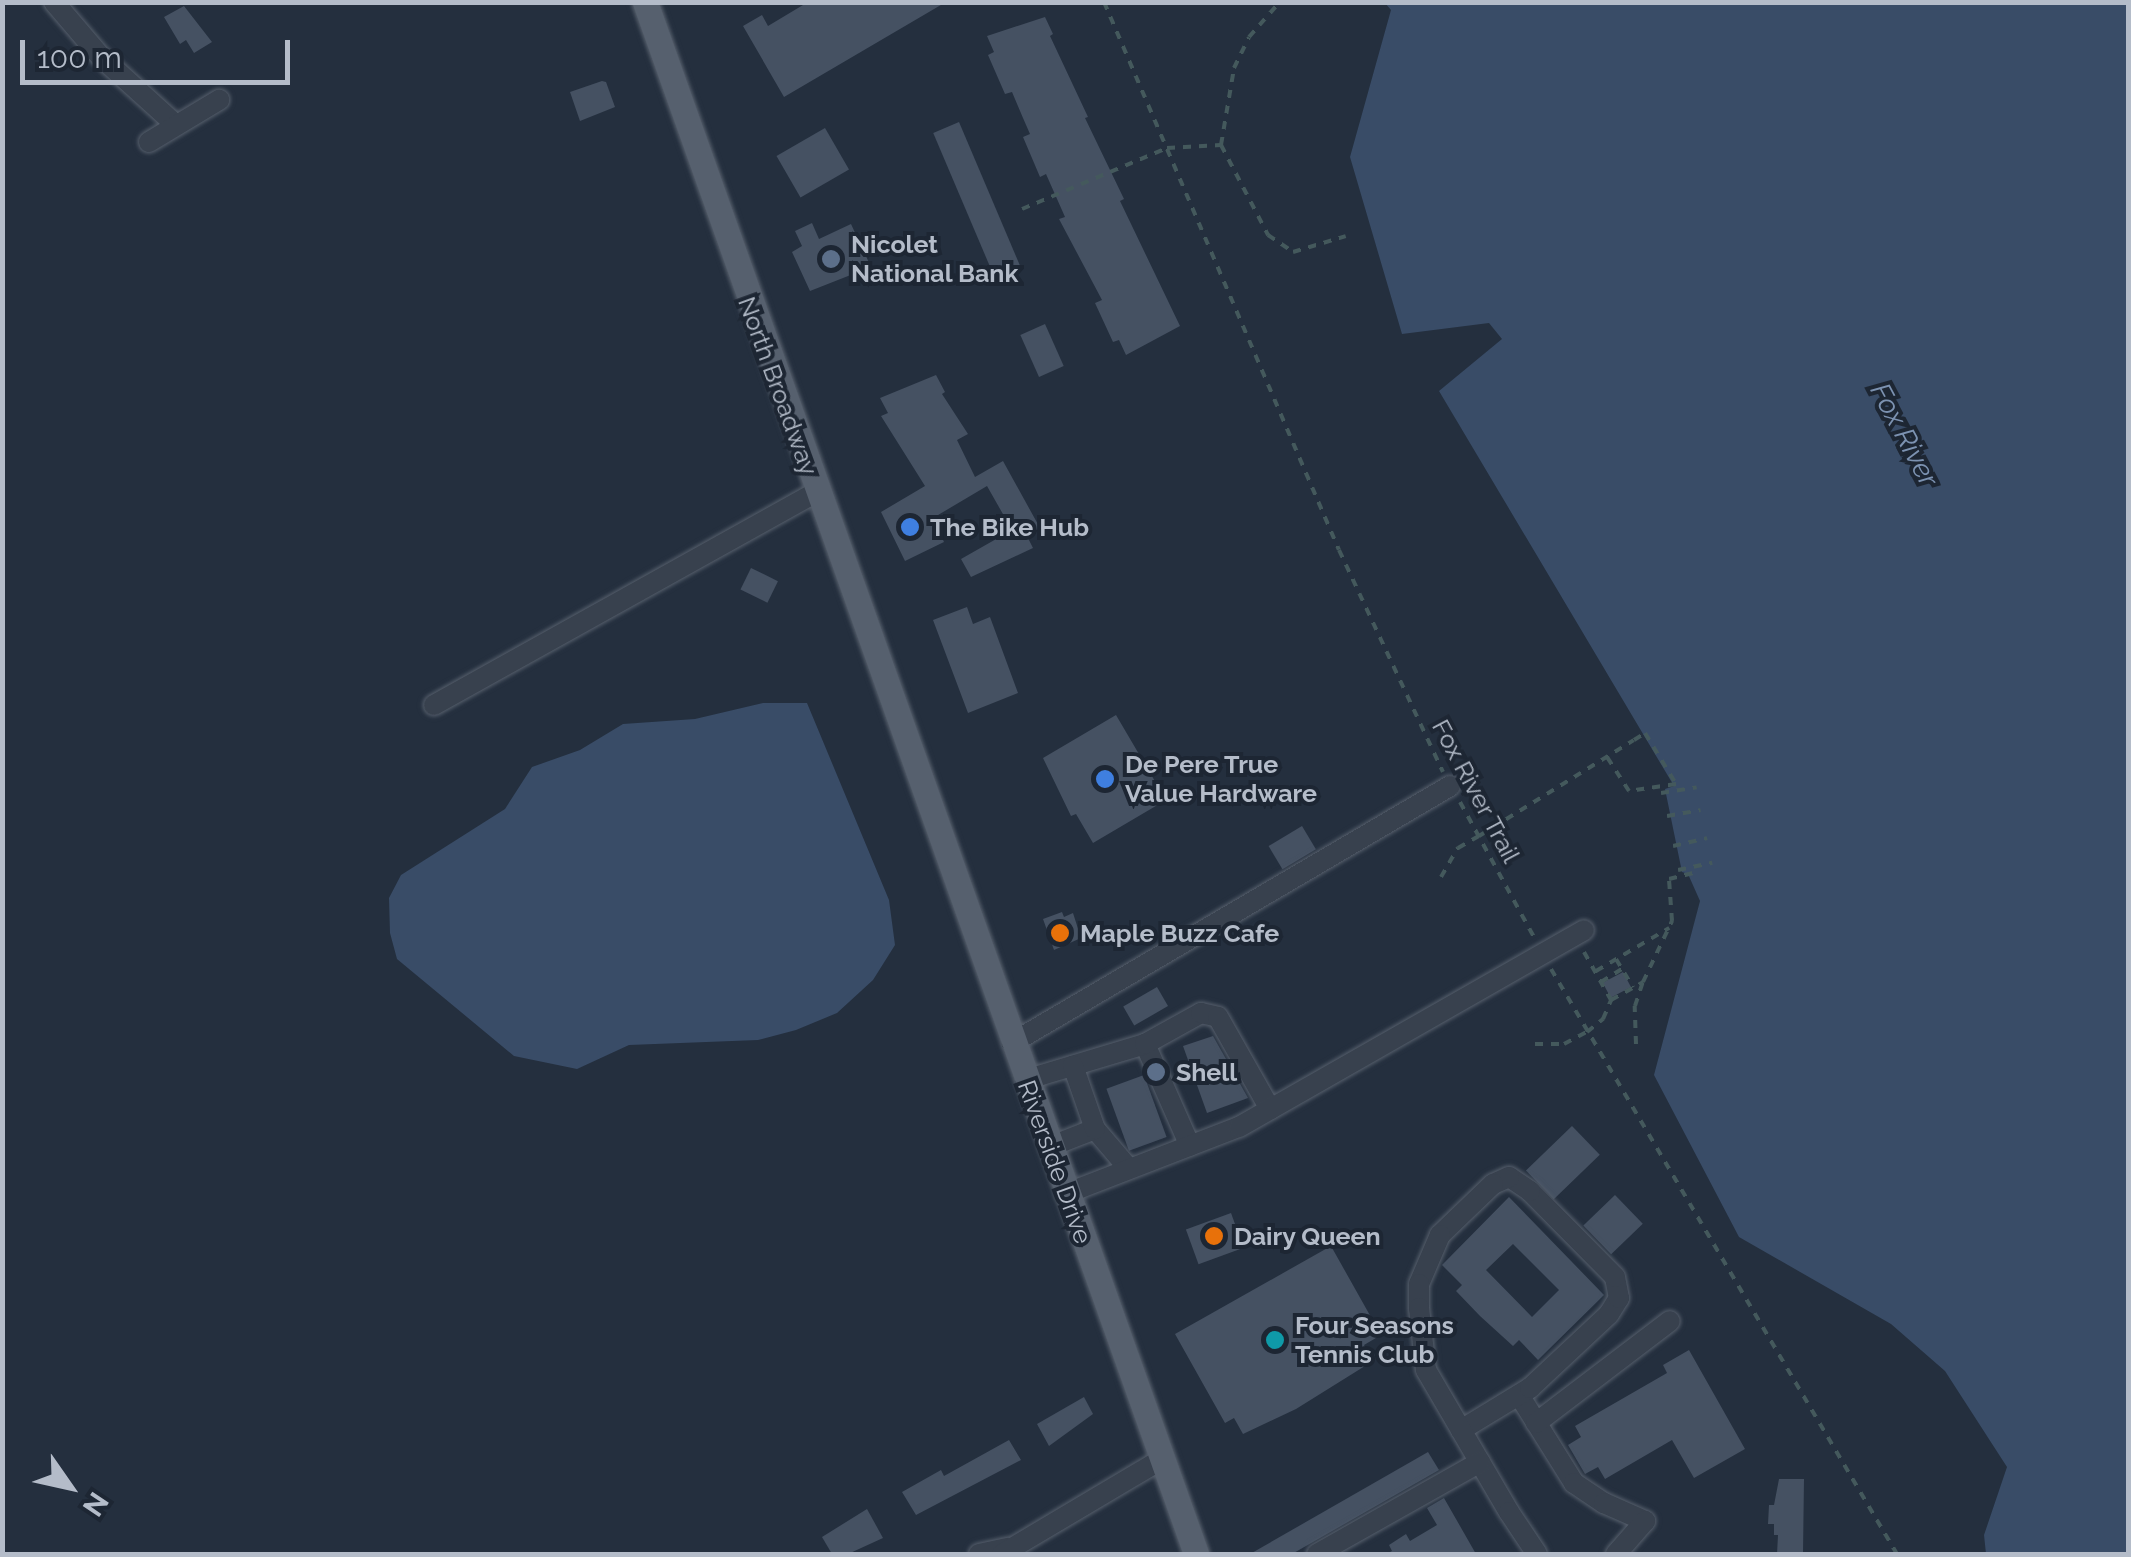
<!DOCTYPE html>
<style>
body{margin:0}
#map{position:relative;width:2131px;height:1557px;overflow:hidden;background:#242f3e;font-family:Raleway,sans-serif}
div>[style]{position:absolute}
.water>*{inset:0;background:#394c67}
.building>*{inset:0;background:#455162;transform-origin:0 0}
.path>*{height:4px;margin-top:-2px;transform-origin:0;background:repeating-linear-gradient(90deg,#44595c 0 8px,transparent 0 16px)}
.roads{filter:drop-shadow(0 0 2px #565f6c) drop-shadow(0 0 2px #565f6c)}
.minor>*{height:20px;margin:-10px;padding:0 10px;transform-origin:10px;border-radius:10px;background:#38414e}
.major>*{height:25px;margin:-12.5px;padding:0 12.5px;transform-origin:12.5px;border-radius:12.5px;background:#56606e}
.dots>*{width:28px;height:28px;translate:-50% -50%;box-sizing:border-box;border:5px solid #1d2633;border-radius:50%}
span{translate:-50% -50%;white-space:nowrap;text-align:center;line-height:1.15;-webkit-text-stroke:8px #1d2633;paint-order:stroke}
.poi-label{font-size:25px;color:#b4bcc9;font-weight:700}
.left{translate:0 -50%;text-align:left}
.street-label{font-size:25px;color:#b4bcc9}
.water-label{font-size:28px;color:#7c92b1;font-style:italic}
.frame{position:absolute;inset:0;border:5px solid #b4bcc9;pointer-events:none}
.north{position:absolute;left:20px;top:1437px;width:100px;height:100px;-webkit-text-stroke:8px #1d2633;paint-order:stroke;rotate:124deg;font-size:28px;font-weight:700;line-height:40px;text-align:center;color:#b4bcc9}
.north::after{content:'';display:block;margin:auto;width:35px;height:45px;background:#b4bcc9;clip-path:polygon(50% 0,100% 100%,50% 72%,0 100%)}
.scale{position:absolute;left:20px;top:40px;width:270px;height:45px;box-sizing:border-box;border:5px solid #b4bcc9;border-top:0;padding-left:12px;font-size:30px;line-height:35px;white-space:nowrap;color:#b4bcc9;-webkit-text-stroke:8px #1d2633;paint-order:stroke}
</style>
<div id="map">
<div class="water">
<i style="clip-path:polygon(1385px 3px,2128px 3px,2128px 1554px,1986px 1554px,1984px 1535px,2007px 1467px,1945px 1371px,1891px 1324px,1739px 1237px,1654px 1075px,1700px 901px,1688px 874px,1682px 872px,1665px 789px,1674px 786px,1439px 391px,1502px 339px,1489px 323px,1402px 334px,1350px 157px,1391px 10px)"></i>
<i style="clip-path:polygon(763px 703px,807px 703px,889px 900px,895px 945px,873px 980px,837px 1013px,796px 1030px,758px 1040px,629px 1045px,577px 1069px,514px 1056px,397px 959px,390px 933px,389px 898px,401px 875px,505px 809px,532px 767px,580px 750px,623px 724px,695px 719px)"></i>
</div>
<div class="building">
<i style="clip-path:polygon(808px 2px,946px 2px,784px 97px,743px 26px,762px 15px,768px 26px)"></i>
<i style="clip-path:polygon(184px 6px,212px 42px,194px 53px,186px 40px,180px 44px,164px 17px)"></i>
<i style="clip-path:polygon(1045px 17px,1053px 34px,1050px 36px,1088px 117px,1085px 118px,1124px 199px,1120px 201px,1180px 326px,1126px 355px,1119px 340px,1113px 342px,1095px 303px,1102px 300px,1059px 219px,1065px 217px,1046px 174px,1040px 177px,1023px 137px,1030px 134px,1023px 118px,1012px 92px,1005px 94px,988px 55px,994px 52px,987px 36px)"></i>
<i style="clip-path:polygon(602px 81px,606px 82px,615px 107px,580px 121px,570px 92px)"></i>
<i style="left:959px;top:122px;width:160px;height:28px;rotate:67deg"></i>
<i style="left:825px;top:128px;width:48px;height:56px;rotate:60deg"></i>
<i style="clip-path:polygon(812px 223px,819px 239px,851px 224px,871px 267px,810px 291px,792px 252px,802px 246px,795px 231px)"></i>
<i style="left:1045px;top:324px;width:46px;height:27px;rotate:66deg"></i>
<i style="clip-path:polygon(936px 375px,945px 392px,942px 394px,968px 434px,957px 440px,975px 477px,1003px 461px,1040px 528px,1027px 536px,1033px 548px,971px 577px,961px 559px,1012px 530px,987px 486px,933px 518px,944px 542px,905px 561px,881px 512px,925px 486px,881px 416px,888px 413px,880px 398px)"></i>
<i style="left:751px;top:568px;width:30px;height:24px;rotate:26deg"></i>
<i style="clip-path:polygon(967px 607px,973px 624px,990px 617px,1018px 693px,968px 713px,933px 620px)"></i>
<i style="clip-path:polygon(1116px 715px,1166px 800px,1093px 843px,1076px 814px,1071px 816px,1043px 758px)"></i>
<i style="left:1302px;top:826px;width:27px;height:39px;rotate:59deg"></i>
<i style="clip-path:polygon(1062px 912px,1064px 917px,1073px 913px,1081px 938px,1054px 950px,1043px 919px)"></i>
<i style="left:1623px;top:972px;width:17px;height:23px;rotate:62deg"></i>
<i style="left:1157px;top:987px;width:22px;height:39px;rotate:60deg"></i>
<i style="clip-path:polygon(1213px 1036px,1248px 1098px,1207px 1113px,1183px 1046px)"></i>
<i style="left:1144px;top:1075px;width:66px;height:40px;rotate:70deg"></i>
<i style="left:1572px;top:1126px;width:40px;height:64px;rotate:46deg"></i>
<i style="left:1615px;top:1195px;width:40px;height:44px;rotate:46deg"></i>
<i style="clip-path:polygon(evenodd,1509px 1197px,1604px 1295px,1538px 1360px,1519px 1340px,1513px 1346px,1480px 1316px,1456px 1291px,1462px 1285px,1442px 1265px,1509px 1197px,1513px 1244px,1559px 1290px,1532px 1317px,1486px 1270px,1513px 1244px)"></i>
<i style="left:1231px;top:1213px;width:37px;height:48px;rotate:70deg"></i>
<i style="clip-path:polygon(1331px 1246px,1381px 1335px,1364px 1345px,1373px 1361px,1296px 1409px,1243px 1434px,1234px 1418px,1225px 1423px,1175px 1334px)"></i>
<i style="clip-path:polygon(1689px 1350px,1745px 1449px,1694px 1478px,1672px 1440px,1605px 1479px,1598px 1467px,1585px 1474px,1568px 1445px,1581px 1437px,1575px 1426px,1667px 1373px,1663px 1365px)"></i>
<i style="clip-path:polygon(1084px 1397px,1093px 1414px,1049px 1446px,1037px 1424px)"></i>
<i style="clip-path:polygon(1009px 1440px,1021px 1460px,916px 1515px,902px 1492px,941px 1470px,944px 1476px)"></i>
<i style="clip-path:polygon(1428px 1452px,1439px 1470px,1292px 1554px,1250px 1554px)"></i>
<i style="clip-path:polygon(1779px 1479px,1804px 1479px,1803px 1554px,1777px 1554px,1778px 1535px,1774px 1535px,1774px 1524px,1768px 1524px,1769px 1505px,1774px 1505px)"></i>
<i style="clip-path:polygon(1444px 1498px,1476px 1554px,1386px 1554px,1392px 1551px,1389px 1545px,1406px 1534px,1410px 1541px,1437px 1525px,1427px 1508px)"></i>
<i style="clip-path:polygon(867px 1509px,883px 1538px,848px 1554px,832px 1554px,822px 1537px)"></i>
</div>
<div class="path">
<i style="left:1104px;top:2px;width:596px;rotate:66.79deg"></i>
<i style="left:1339px;top:550px;width:245px;rotate:64.9deg"></i>
<i style="left:1221px;top:145px;width:78px;rotate:-80.4deg"></i>
<i style="left:1234px;top:68px;width:34px;rotate:-64deg"></i>
<i style="left:1249px;top:37px;width:44px;rotate:-48.7deg"></i>
<i style="left:1022px;top:209px;width:157px;rotate:-22.8deg"></i>
<i style="left:1167px;top:148px;width:54px;rotate:-3.2deg"></i>
<i style="left:1221px;top:145px;width:102px;rotate:62.4deg"></i>
<i style="left:1268px;top:235px;width:30px;rotate:34deg"></i>
<i style="left:1293px;top:252px;width:55px;rotate:-16.8deg"></i>
<i style="left:1661px;top:793px;width:36px;rotate:-9deg"></i>
<i style="left:1460px;top:802px;width:156px;rotate:61.3deg"></i>
<i style="left:1667px;top:816px;width:34px;rotate:-10deg"></i>
<i style="left:1673px;top:846px;width:35px;rotate:-13deg"></i>
<i style="left:1678px;top:870px;width:35px;rotate:-12deg"></i>
<i style="left:1441px;top:877px;width:34px;rotate:-60deg"></i>
<i style="left:1458px;top:848px;width:24px;rotate:-30deg"></i>
<i style="left:1479px;top:836px;width:182px;rotate:-31.8deg"></i>
<i style="left:1634px;top:740px;width:13px;rotate:-32deg"></i>
<i style="left:1645px;top:733px;width:60px;rotate:58.7deg"></i>
<i style="left:1676px;top:784px;width:48px;rotate:171.5deg"></i>
<i style="left:1629px;top:791px;width:40px;rotate:-122.9deg"></i>
<i style="left:1584px;top:952px;width:55px;rotate:60.6deg"></i>
<i style="left:1616px;top:959px;width:33px;rotate:59deg"></i>
<i style="left:1551px;top:969px;width:680px;rotate:59.4deg"></i>
<i style="left:1596px;top:971px;width:85px;rotate:-30.5deg"></i>
<i style="left:1601px;top:982px;width:25px;rotate:-32deg"></i>
<i style="left:1535px;top:1044px;width:29px"></i>
<i style="left:1564px;top:1044px;width:26px;rotate:-28deg"></i>
<i style="left:1587px;top:1032px;width:21px;rotate:-39deg"></i>
<i style="left:1603px;top:1019px;width:21px;rotate:-67deg"></i>
<i style="left:1611px;top:1000px;width:37px;rotate:-29deg"></i>
<i style="left:1643px;top:982px;width:68px;rotate:-64.6deg"></i>
<i style="left:1672px;top:921px;width:42px;rotate:-94.1deg"></i>
<i style="left:1669px;top:879px;width:30px;rotate:-14deg"></i>
<i style="left:1636px;top:1044px;width:38px;rotate:-92deg"></i>
<i style="left:1635px;top:1006px;width:25px;rotate:-72deg"></i>
</div>
<div class="roads">
<div class="minor">
<i style="left:54px;top:2px;width:72px;rotate:49.5deg"></i>
<i style="left:101px;top:57px;width:101px;rotate:42.2deg"></i>
<i style="left:149px;top:142px;width:82px;rotate:-31deg"></i>
<i style="left:434px;top:705px;width:437px;rotate:-29.1deg"></i>
<i style="left:1012px;top:1043px;width:508px;rotate:-30.4deg"></i>
<i style="left:1145px;top:1044px;width:111px;rotate:66.2deg"></i>
<i style="left:1025px;top:1080px;width:125px;rotate:-16.7deg"></i>
<i style="left:1145px;top:1044px;width:64px;rotate:-29deg"></i>
<i style="left:1201px;top:1013px;width:17px;rotate:13deg"></i>
<i style="left:1218px;top:1017px;width:106px;rotate:60.5deg"></i>
<i style="left:1095px;top:1129px;width:52px;rotate:49.6deg"></i>
<i style="left:1049px;top:1147px;width:49px;rotate:-21.4deg"></i>
<i style="left:1095px;top:1129px;width:67px;rotate:-109.2deg"></i>
<i style="left:1065px;top:1194px;width:186px;rotate:-21.1deg"></i>
<i style="left:1239px;top:1127px;width:397px;rotate:-29.7deg"></i>
<i style="left:1519px;top:1395px;width:104px;rotate:58deg"></i>
<i style="left:1574px;top:1483px;width:36px;rotate:34deg"></i>
<i style="left:1604px;top:1503px;width:45px;rotate:23.7deg"></i>
<i style="left:1645px;top:1521px;width:44px;rotate:131.3deg"></i>
<i style="left:1536px;top:1423px;width:168px;rotate:-37.3deg"></i>
<i style="left:1461px;top:1430px;width:81px;rotate:-31.3deg"></i>
<i style="left:1530px;top:1388px;width:108px;rotate:-43.1deg"></i>
<i style="left:1609px;top:1314px;width:19px;rotate:-58deg"></i>
<i style="left:1619px;top:1298px;width:21px;rotate:-101deg"></i>
<i style="left:1615px;top:1277px;width:121px;rotate:-134.7deg"></i>
<i style="left:1530px;top:1191px;width:25px;rotate:-146deg"></i>
<i style="left:1509px;top:1177px;width:17px;rotate:156deg"></i>
<i style="left:1493px;top:1184px;width:74px;rotate:136.1deg"></i>
<i style="left:1440px;top:1235px;width:53px;rotate:113.2deg"></i>
<i style="left:1419px;top:1284px;width:24px;rotate:90deg"></i>
<i style="left:1419px;top:1308px;width:62px;rotate:83.6deg"></i>
<i style="left:1426px;top:1370px;width:164px;rotate:59.7deg"></i>
<i style="left:1509px;top:1512px;width:50px;rotate:56.3deg"></i>
<i style="left:979px;top:1554px;width:30px;rotate:-12deg"></i>
<i style="left:1002px;top:1554px;width:186px;rotate:-30.7deg"></i>
<i style="left:1317px;top:1554px;width:187px;rotate:-29.4deg"></i>
</div>
<div class="major">
<i style="left:645px;top:2px;width:1647px;rotate:70.45deg"></i>
</div>
</div>
<div class="dots">
<i style="left:831px;top:259px;background:#5c6f8a"></i>
<i style="left:910px;top:527px;background:#3f7fe0"></i>
<i style="left:1105px;top:779px;background:#3f7fe0"></i>
<i style="left:1060px;top:933px;background:#e8710a"></i>
<i style="left:1156px;top:1072px;background:#5c6f8a"></i>
<i style="left:1214px;top:1236px;background:#e8710a"></i>
<i style="left:1275px;top:1340px;background:#0f9aa8"></i>
</div>
<div class="poi-label">
<span class="left" style="left:851px;top:259px">Nicolet<br>National Bank</span>
<span class="left" style="left:930px;top:527px">The Bike Hub</span>
<span class="left" style="left:1125px;top:779px">De Pere True<br>Value Hardware</span>
<span class="left" style="left:1080px;top:933px">Maple Buzz Cafe</span>
<span class="left" style="left:1176px;top:1072px">Shell</span>
<span class="left" style="left:1234px;top:1236px">Dairy Queen</span>
<span class="left" style="left:1295px;top:1340px">Four Seasons<br>Tennis Club</span>
</div>
<div class="street-label">
<span style="left:778px;top:386px;rotate:70deg">North Broadway</span>
<span style="left:1476px;top:791px;rotate:62deg">Fox River Trail</span>
<span style="left:1055px;top:1162px;rotate:70deg">Riverside Drive</span>
</div>
<div class="water-label">
<span style="left:1904px;top:435px;rotate:62deg">Fox River</span>
</div>
<div class="frame"></div>
<div class="north">N</div>
<div class="scale">100 m</div>
</div>
